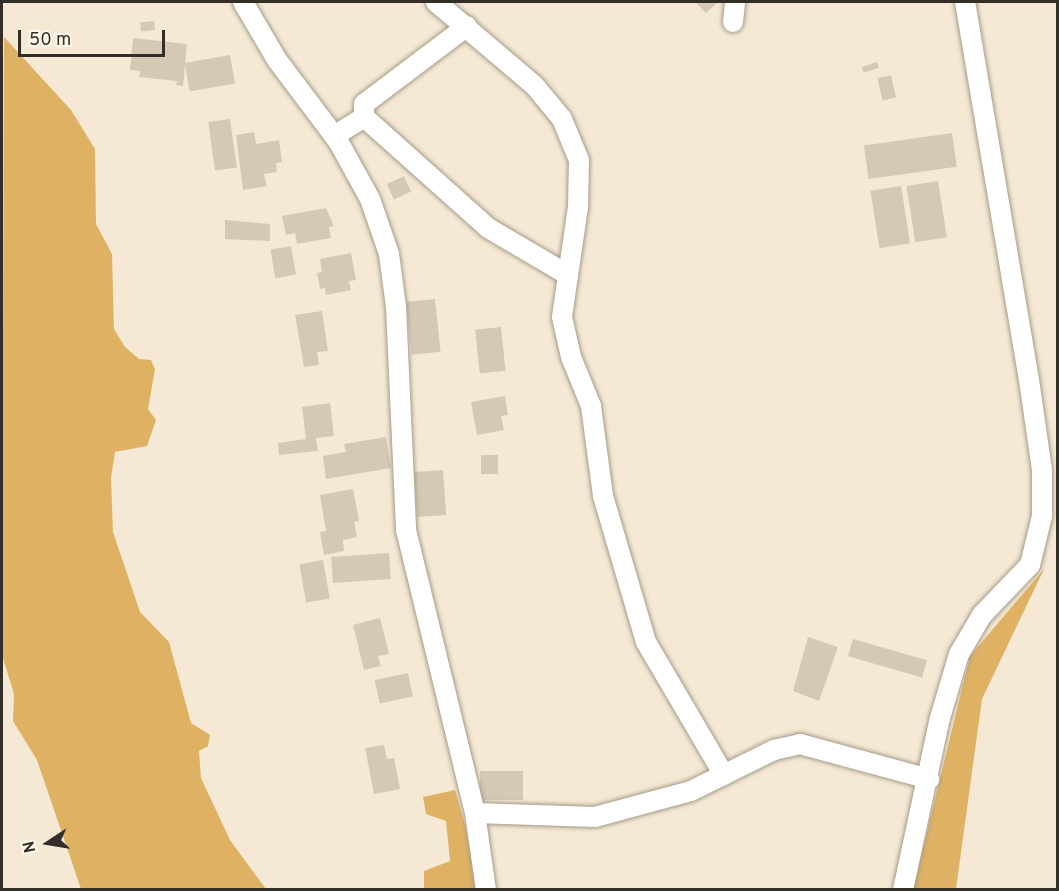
<!DOCTYPE html>
<style>
body{margin:0}
#map{position:relative;width:1059px;height:891px;overflow:hidden;background:#f5e9d5;font-family:Overpass,sans-serif}
div>[style]{position:absolute}
.green>*{inset:0;background:#dfb263}
.building>*{inset:0;background:#d5c9b6;transform-origin:0 0}
.roads{filter:drop-shadow(0 0 2px #a79b89) drop-shadow(0 0 2px #a79b89)}
.street>*{height:20px;margin:-10px;padding:0 10px;transform-origin:10px;border-radius:10px;background:#fff}
span{translate:-50% -50%;white-space:nowrap;text-align:center;line-height:1.15;-webkit-text-stroke:5px #fef7eb;paint-order:stroke}
.frame{position:absolute;inset:0;border:3px solid #332e27;pointer-events:none}
.north{position:absolute;left:18px;top:813px;width:60px;height:60px;-webkit-text-stroke:4px #fef7eb;paint-order:stroke;rotate:258deg;font-size:16px;font-weight:700;line-height:24px;text-align:center;color:#332e27}
.north::after{content:'';display:block;margin:auto;width:21px;height:27px;background:#332e27;clip-path:polygon(50% 0,100% 100%,50% 72%,0 100%)}
.scale{position:absolute;left:18px;top:30px;width:147px;height:27px;box-sizing:border-box;border:3px solid #332e27;border-top:0;padding-left:8px;font-size:18px;line-height:21px;white-space:nowrap;color:#332e27;-webkit-text-stroke:4px #fef7eb;paint-order:stroke}
</style>
<div id="map">
<div class="green">
<i style="clip-path:polygon(4px 37px,71px 110px,95px 149px,96px 224px,112px 254px,114px 329px,125px 347px,139px 359px,151px 360px,155px 369px,148px 409px,156px 420px,147px 446px,115px 452px,111px 478px,113px 532px,140px 612px,169px 642px,191px 723px,210px 735px,208px 746px,199px 751px,201px 778px,230px 840px,266px 889px,81px 889px,37px 760px,13px 721px,14px 694px,2px 655px)"></i>
<i style="clip-path:polygon(1044px 569px,982px 699px,956px 889px,913px 890px,970px 656px)"></i>
<i style="clip-path:polygon(455px 790px,466px 828px,477px 889px,424px 889px,424px 871px,450px 861px,446px 821px,426px 814px,423px 797px)"></i>
</div>
<div class="building">
<i style="clip-path:polygon(695px 2px,718px 2px,706px 13px)"></i>
<i style="left:154px;top:21px;width:9px;height:14px;rotate:84deg"></i>
<i style="clip-path:polygon(133px 38px,187px 44px,183px 86px,176px 85px,177px 81px,139px 77px,140px 71px,130px 70px)"></i>
<i style="left:230px;top:55px;width:29px;height:46px;rotate:80deg"></i>
<i style="left:877px;top:62px;width:6px;height:16px;rotate:72deg"></i>
<i style="left:891px;top:75px;width:23px;height:14px;rotate:77deg"></i>
<i style="left:230px;top:119px;width:49px;height:22px;rotate:82deg"></i>
<i style="clip-path:polygon(254px 132px,256px 144px,279px 140px,282px 162px,276px 163px,277px 172px,264px 174px,267px 186px,243px 190px,236px 135px)"></i>
<i style="left:952px;top:133px;width:34px;height:89px;rotate:82deg"></i>
<i style="left:404px;top:176px;width:17px;height:19px;rotate:65deg"></i>
<i style="left:938px;top:181px;width:57px;height:32px;rotate:81deg"></i>
<i style="left:901px;top:186px;width:58px;height:31px;rotate:81deg"></i>
<i style="clip-path:polygon(326px 208px,334px 226px,329px 227px,331px 238px,297px 244px,295px 233px,286px 235px,282px 216px)"></i>
<i style="clip-path:polygon(225px 220px,270px 224px,270px 241px,225px 239px)"></i>
<i style="left:291px;top:246px;width:29px;height:21px;rotate:80deg"></i>
<i style="clip-path:polygon(351px 253px,356px 280px,349px 281px,351px 290px,326px 295px,325px 288px,320px 289px,317px 273px,322px 272px,320px 259px)"></i>
<i style="left:435px;top:299px;width:53px;height:29px;rotate:84deg"></i>
<i style="clip-path:polygon(322px 311px,328px 351px,317px 352px,319px 365px,304px 367px,295px 315px)"></i>
<i style="left:501px;top:327px;width:44px;height:26px;rotate:84deg"></i>
<i style="clip-path:polygon(505px 396px,508px 415px,501px 416px,504px 430px,477px 435px,471px 402px)"></i>
<i style="clip-path:polygon(330px 403px,334px 436px,316px 438px,318px 451px,279px 455px,278px 443px,306px 439px,302px 407px)"></i>
<i style="clip-path:polygon(386px 437px,391px 468px,326px 479px,323px 456px,346px 452px,344px 444px)"></i>
<i style="left:481px;top:455px;width:17px;height:19px"></i>
<i style="left:443px;top:470px;width:45px;height:29px;rotate:86deg"></i>
<i style="clip-path:polygon(353px 489px,359px 521px,354px 522px,357px 537px,343px 540px,344px 551px,324px 555px,320px 532px,326px 531px,320px 495px)"></i>
<i style="left:389px;top:553px;width:26px;height:58px;rotate:86deg"></i>
<i style="left:323px;top:560px;width:39px;height:24px;rotate:80deg"></i>
<i style="clip-path:polygon(380px 618px,389px 654px,378px 656px,381px 666px,364px 670px,353px 625px)"></i>
<i style="clip-path:polygon(808px 637px,838px 647px,819px 701px,793px 691px)"></i>
<i style="left:853px;top:639px;width:77px;height:18px;rotate:16deg"></i>
<i style="left:408px;top:673px;width:24px;height:34px;rotate:78deg"></i>
<i style="clip-path:polygon(384px 745px,387px 759px,394px 758px,400px 789px,374px 794px,365px 748px)"></i>
<i style="left:480px;top:771px;width:43px;height:29px"></i>
</div>
<div class="roads">
<div class="street">
<i style="left:243px;top:2px;width:67px;rotate:59.6deg"></i>
<i style="left:277px;top:60px;width:101px;rotate:53deg"></i>
<i style="left:338px;top:141px;width:66px;rotate:61.1deg"></i>
<i style="left:370px;top:199px;width:58px;rotate:70.9deg"></i>
<i style="left:389px;top:254px;width:53px;rotate:82.5deg"></i>
<i style="left:396px;top:307px;width:223px;rotate:87.4deg"></i>
<i style="left:406px;top:530px;width:291px;rotate:76.3deg"></i>
<i style="left:475px;top:813px;width:78px;rotate:81.9deg"></i>
<i style="left:436px;top:2px;width:128px;rotate:40.3deg"></i>
<i style="left:534px;top:85px;width:44px;rotate:50.5deg"></i>
<i style="left:562px;top:119px;width:44px;rotate:67.5deg"></i>
<i style="left:579px;top:160px;width:47px;rotate:91.2deg"></i>
<i style="left:578px;top:207px;width:111px;rotate:98.3deg"></i>
<i style="left:562px;top:317px;width:41px;rotate:77.3deg"></i>
<i style="left:571px;top:357px;width:53px;rotate:67.8deg"></i>
<i style="left:591px;top:406px;width:91px;rotate:82.4deg"></i>
<i style="left:603px;top:496px;width:152px;rotate:73.6deg"></i>
<i style="left:646px;top:642px;width:154px;rotate:59.6deg"></i>
<i style="left:733px;top:22px;width:20px;rotate:-84deg"></i>
<i style="left:364px;top:117px;width:166px;rotate:41.8deg"></i>
<i style="left:488px;top:228px;width:93px;rotate:30.4deg"></i>
<i style="left:334px;top:136px;width:36px;rotate:-32deg"></i>
<i style="left:364px;top:117px;width:13px;rotate:-90deg"></i>
<i style="left:364px;top:104px;width:129px;rotate:-37.1deg"></i>
<i style="left:475px;top:813px;width:120px;rotate:1.9deg"></i>
<i style="left:595px;top:817px;width:99px;rotate:-15.2deg"></i>
<i style="left:691px;top:791px;width:93px;rotate:-26.3deg"></i>
<i style="left:774px;top:750px;width:27px;rotate:-13deg"></i>
<i style="left:800px;top:744px;width:134px;rotate:15.2deg"></i>
<i style="left:903px;top:890px;width:176px;rotate:-77.9deg"></i>
<i style="left:940px;top:718px;width:67px;rotate:-73.5deg"></i>
<i style="left:959px;top:654px;width:45px;rotate:-59.5deg"></i>
<i style="left:982px;top:615px;width:69px;rotate:-46.2deg"></i>
<i style="left:1030px;top:565px;width:50px;rotate:-76.2deg"></i>
<i style="left:1042px;top:516px;width:46px;rotate:-90deg"></i>
<i style="left:1042px;top:470px;width:91px;rotate:-98.2deg"></i>
<i style="left:1029px;top:380px;width:383px;rotate:-99.6deg"></i>
</div>
</div>
<div class="frame"></div>
<div class="north">N</div>
<div class="scale">50 m</div>
</div>
